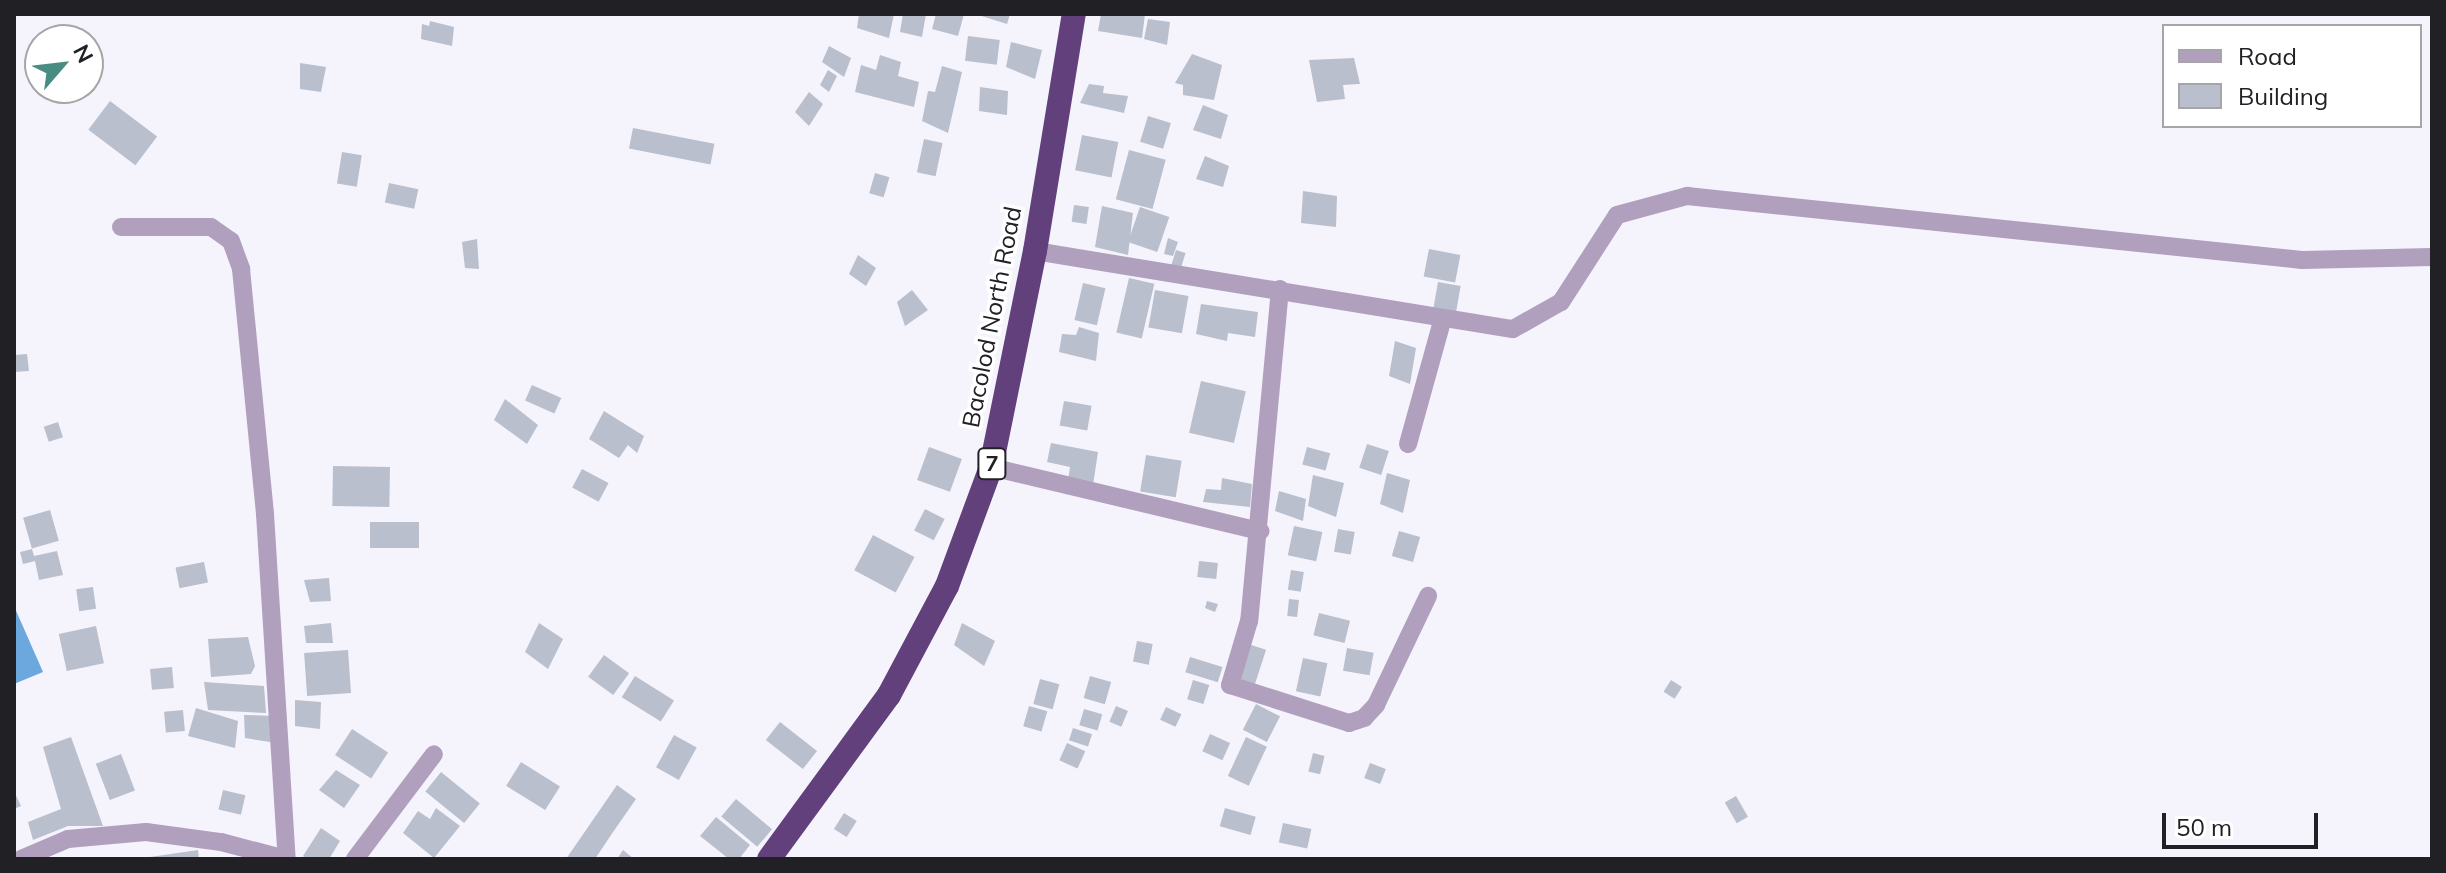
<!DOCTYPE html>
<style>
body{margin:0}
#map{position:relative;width:2446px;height:873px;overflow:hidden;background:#f5f4fd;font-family:Mulish,sans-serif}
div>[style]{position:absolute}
.water>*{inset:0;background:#6ca8de}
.building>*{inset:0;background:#b9bfcc;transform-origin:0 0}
.street>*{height:18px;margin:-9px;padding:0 9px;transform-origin:9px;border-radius:9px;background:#b0a0be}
.highway>*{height:24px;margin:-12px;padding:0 12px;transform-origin:12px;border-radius:12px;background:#62407b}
span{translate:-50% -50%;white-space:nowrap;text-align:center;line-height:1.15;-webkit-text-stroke:7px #fff;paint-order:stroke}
.shield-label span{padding:2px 6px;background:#fff;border:2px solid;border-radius:6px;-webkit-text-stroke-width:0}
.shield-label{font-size:22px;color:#202025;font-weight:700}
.street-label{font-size:24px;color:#202025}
.frame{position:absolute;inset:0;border:16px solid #202025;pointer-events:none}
.legend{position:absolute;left:2162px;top:24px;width:260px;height:104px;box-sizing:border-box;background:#fff;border:2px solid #a6a6a8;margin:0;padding:10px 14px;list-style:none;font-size:24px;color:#202025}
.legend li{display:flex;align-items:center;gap:16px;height:40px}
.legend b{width:40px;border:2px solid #a6a6a8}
.north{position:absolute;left:24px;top:24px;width:80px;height:80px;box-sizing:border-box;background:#fff;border:2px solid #a6a6a8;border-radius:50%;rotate:62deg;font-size:22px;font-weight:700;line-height:32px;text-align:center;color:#202025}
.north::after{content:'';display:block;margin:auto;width:28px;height:36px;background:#478d84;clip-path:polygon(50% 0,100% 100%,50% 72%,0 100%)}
.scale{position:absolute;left:2162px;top:813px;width:156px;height:36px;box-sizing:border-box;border:4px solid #202025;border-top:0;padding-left:10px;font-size:24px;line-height:28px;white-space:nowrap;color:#202025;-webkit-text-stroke:6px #fff;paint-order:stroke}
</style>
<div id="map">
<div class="water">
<i style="clip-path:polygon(14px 606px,43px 672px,14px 684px)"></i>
</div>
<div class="building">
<i style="clip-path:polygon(859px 14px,894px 14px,889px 38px,857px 28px)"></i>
<i style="clip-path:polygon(903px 14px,926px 14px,922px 37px,900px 32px)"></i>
<i style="clip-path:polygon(936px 14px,964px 14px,958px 36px,932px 29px)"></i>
<i style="clip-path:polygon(975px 14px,1010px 14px,1007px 24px)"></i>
<i style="clip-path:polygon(1101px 14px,1145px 14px,1142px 38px,1098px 31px)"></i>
<i style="clip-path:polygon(1148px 19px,1170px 22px,1167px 45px,1144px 39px)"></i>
<i style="clip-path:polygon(430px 21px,454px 27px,452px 46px,421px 39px,422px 24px,429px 26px)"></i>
<i style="left:968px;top:36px;width:32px;height:25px;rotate:7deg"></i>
<i style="clip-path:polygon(1011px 42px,1042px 50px,1035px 79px,1006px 67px)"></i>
<i style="clip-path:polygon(829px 46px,851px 58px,844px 77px,822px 62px)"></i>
<i style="clip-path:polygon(1192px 54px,1222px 65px,1214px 100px,1183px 95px,1183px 85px,1175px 83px)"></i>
<i style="clip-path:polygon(880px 55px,901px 62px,898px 76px,919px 82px,914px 107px,855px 92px,861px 65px,876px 70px)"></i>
<i style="clip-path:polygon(1354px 58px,1360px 84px,1343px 85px,1345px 99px,1317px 102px,1309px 60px)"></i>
<i style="clip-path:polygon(300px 63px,326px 67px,321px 92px,300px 89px)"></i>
<i style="clip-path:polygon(942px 66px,962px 72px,948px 133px,922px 121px,928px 91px,935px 92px)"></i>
<i style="clip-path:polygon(828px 70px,837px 76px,829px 92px,820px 85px)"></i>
<i style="clip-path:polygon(1089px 84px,1104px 86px,1103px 93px,1128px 96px,1124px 113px,1080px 103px)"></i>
<i style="clip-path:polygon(980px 87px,1008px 91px,1007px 115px,979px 111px)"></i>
<i style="clip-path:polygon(809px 92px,823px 104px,809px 126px,795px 112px)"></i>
<i style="left:110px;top:101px;width:59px;height:36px;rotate:37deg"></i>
<i style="clip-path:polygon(1203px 105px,1228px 115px,1221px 139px,1193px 130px)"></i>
<i style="left:1148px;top:116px;width:24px;height:27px;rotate:17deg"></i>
<i style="left:633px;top:128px;width:83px;height:21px;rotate:11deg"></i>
<i style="left:1082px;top:135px;width:37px;height:36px;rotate:11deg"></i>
<i style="left:924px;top:139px;width:19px;height:34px;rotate:12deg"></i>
<i style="left:1129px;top:150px;width:38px;height:51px;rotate:15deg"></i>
<i style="left:342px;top:152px;width:20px;height:32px;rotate:9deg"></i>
<i style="clip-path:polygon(1205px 156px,1229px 166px,1223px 187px,1196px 179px)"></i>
<i style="left:875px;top:173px;width:15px;height:21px;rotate:16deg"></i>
<i style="left:389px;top:183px;width:30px;height:20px;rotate:12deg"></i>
<i style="clip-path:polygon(1303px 191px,1337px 196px,1336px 227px,1301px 223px)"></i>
<i style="left:1074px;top:205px;width:15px;height:17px;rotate:8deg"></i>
<i style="clip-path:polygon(1102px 206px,1133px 213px,1128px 255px,1095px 247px)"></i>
<i style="left:1140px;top:207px;width:31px;height:37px;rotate:19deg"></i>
<i style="clip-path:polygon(1168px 238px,1178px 242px,1173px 256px,1164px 254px)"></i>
<i style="clip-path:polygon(477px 239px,479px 269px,465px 268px,462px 242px)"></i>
<i style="left:1429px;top:249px;width:32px;height:28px;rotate:11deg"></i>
<i style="left:1176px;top:250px;width:10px;height:16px;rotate:17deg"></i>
<i style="clip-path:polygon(858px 255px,876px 268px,866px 286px,849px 274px)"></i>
<i style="left:1129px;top:278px;width:26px;height:56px;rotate:13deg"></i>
<i style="left:1438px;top:282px;width:23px;height:26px;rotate:10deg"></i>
<i style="left:1083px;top:283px;width:23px;height:38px;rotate:13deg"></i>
<i style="clip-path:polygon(912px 290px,928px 310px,905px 326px,897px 302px)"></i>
<i style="left:1155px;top:290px;width:34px;height:38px;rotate:10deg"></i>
<i style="clip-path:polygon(1201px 304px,1258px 312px,1255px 337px,1228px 333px,1227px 341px,1196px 334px)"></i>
<i style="clip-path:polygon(1079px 327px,1099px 333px,1096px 361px,1059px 352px,1062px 334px,1076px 335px)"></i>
<i style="clip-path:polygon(1395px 341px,1416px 348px,1410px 384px,1389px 376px)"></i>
<i style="clip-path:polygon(27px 354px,29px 371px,14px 372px,14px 355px)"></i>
<i style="left:1201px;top:381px;width:46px;height:53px;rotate:13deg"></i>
<i style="left:532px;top:385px;width:32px;height:17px;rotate:24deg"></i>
<i style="clip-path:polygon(505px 399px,538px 425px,527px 444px,494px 420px)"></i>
<i style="left:1064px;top:401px;width:28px;height:25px;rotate:10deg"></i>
<i style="clip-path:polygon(604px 411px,644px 436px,637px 453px,628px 445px,619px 458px,589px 439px)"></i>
<i style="left:58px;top:422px;width:16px;height:15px;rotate:72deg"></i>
<i style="clip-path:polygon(1051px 443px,1098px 452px,1093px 485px,1068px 480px,1070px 467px,1047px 462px)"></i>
<i style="left:1367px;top:444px;width:23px;height:25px;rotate:18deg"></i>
<i style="left:929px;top:447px;width:35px;height:35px;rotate:20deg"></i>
<i style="left:1307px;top:447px;width:24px;height:18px;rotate:15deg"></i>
<i style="left:1146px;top:455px;width:36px;height:37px;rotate:9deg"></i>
<i style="left:333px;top:466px;width:57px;height:40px;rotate:1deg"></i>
<i style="left:582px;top:469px;width:30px;height:21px;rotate:28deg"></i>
<i style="clip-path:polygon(1387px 473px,1410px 480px,1403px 513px,1380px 504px)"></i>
<i style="clip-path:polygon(1313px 475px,1344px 483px,1336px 517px,1308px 506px)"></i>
<i style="clip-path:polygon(1222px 478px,1252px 484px,1250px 507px,1203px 502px,1206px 489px,1221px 490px)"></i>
<i style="clip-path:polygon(1279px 491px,1306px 499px,1303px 521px,1275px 511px)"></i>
<i style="left:925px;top:509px;width:22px;height:24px;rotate:27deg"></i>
<i style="left:50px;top:510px;width:32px;height:28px;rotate:74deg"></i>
<i style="left:419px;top:522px;width:26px;height:49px;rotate:90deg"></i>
<i style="left:1294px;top:526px;width:29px;height:30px;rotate:12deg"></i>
<i style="left:1338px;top:529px;width:17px;height:23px;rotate:10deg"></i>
<i style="left:1399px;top:531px;width:22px;height:26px;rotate:16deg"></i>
<i style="left:873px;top:535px;width:47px;height:40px;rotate:28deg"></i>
<i style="clip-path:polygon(32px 549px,34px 556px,57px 551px,63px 575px,39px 580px,35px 561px,23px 564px,20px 552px)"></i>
<i style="left:1199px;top:561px;width:19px;height:16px;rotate:6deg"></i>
<i style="left:204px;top:562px;width:21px;height:29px;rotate:79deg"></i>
<i style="left:1291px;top:570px;width:13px;height:20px;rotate:9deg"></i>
<i style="clip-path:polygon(329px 578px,331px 601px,310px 602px,304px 580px)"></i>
<i style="left:93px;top:587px;width:22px;height:17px;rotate:82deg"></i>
<i style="left:1289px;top:599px;width:10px;height:17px;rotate:6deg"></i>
<i style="clip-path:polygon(1207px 601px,1218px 604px,1215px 612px,1205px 608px)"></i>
<i style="left:1319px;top:613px;width:32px;height:23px;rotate:14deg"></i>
<i style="clip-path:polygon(331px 623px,333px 643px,306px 643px,304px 626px)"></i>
<i style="clip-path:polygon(539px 623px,563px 639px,548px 669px,525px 652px)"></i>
<i style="clip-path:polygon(962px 623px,995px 641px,984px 666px,954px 645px)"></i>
<i style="left:96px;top:626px;width:38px;height:38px;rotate:78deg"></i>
<i style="clip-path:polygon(248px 637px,255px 666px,251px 674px,211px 677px,208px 639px)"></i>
<i style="left:1137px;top:641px;width:16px;height:21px;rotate:11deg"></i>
<i style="left:1248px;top:644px;width:19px;height:39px;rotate:18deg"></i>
<i style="left:1347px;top:648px;width:27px;height:23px;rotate:10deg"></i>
<i style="left:348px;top:650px;width:43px;height:44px;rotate:86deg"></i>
<i style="left:604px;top:655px;width:31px;height:27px;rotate:36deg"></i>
<i style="left:1190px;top:657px;width:34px;height:16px;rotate:17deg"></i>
<i style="left:1303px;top:658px;width:25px;height:34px;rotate:12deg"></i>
<i style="left:172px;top:667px;width:21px;height:22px;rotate:85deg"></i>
<i style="left:635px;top:676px;width:46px;height:25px;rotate:32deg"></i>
<i style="left:1090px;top:676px;width:22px;height:23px;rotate:16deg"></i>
<i style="left:1040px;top:679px;width:20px;height:26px;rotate:15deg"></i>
<i style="left:1193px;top:680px;width:17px;height:20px;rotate:17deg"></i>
<i style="left:1671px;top:680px;width:13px;height:14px;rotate:32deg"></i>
<i style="clip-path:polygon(204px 682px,264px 686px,266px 713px,208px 710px)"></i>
<i style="clip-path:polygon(295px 700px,321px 702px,320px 729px,295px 726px)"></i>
<i style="left:1256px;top:704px;width:27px;height:29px;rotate:27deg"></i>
<i style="left:1029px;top:706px;width:19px;height:21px;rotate:16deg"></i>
<i style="left:1116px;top:706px;width:13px;height:17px;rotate:23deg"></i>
<i style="left:1166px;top:707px;width:17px;height:14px;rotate:25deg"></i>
<i style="clip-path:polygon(196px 708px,238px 721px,235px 748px,188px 736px)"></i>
<i style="left:1084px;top:709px;width:19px;height:17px;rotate:16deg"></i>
<i style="left:183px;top:710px;width:21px;height:19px;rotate:85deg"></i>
<i style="clip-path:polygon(244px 715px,277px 716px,276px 743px,245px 738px)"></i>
<i style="left:780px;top:722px;width:47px;height:23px;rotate:38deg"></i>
<i style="left:1073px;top:728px;width:20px;height:13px;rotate:18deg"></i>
<i style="left:352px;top:729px;width:43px;height:31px;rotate:33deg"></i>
<i style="left:1210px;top:734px;width:22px;height:19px;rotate:24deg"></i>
<i style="left:674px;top:735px;width:26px;height:37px;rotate:29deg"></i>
<i style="clip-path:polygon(71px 737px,103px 826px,68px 826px,33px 840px,28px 822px,61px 809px,43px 747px)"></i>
<i style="left:1246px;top:737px;width:23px;height:43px;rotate:25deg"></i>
<i style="left:1067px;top:743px;width:20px;height:19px;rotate:24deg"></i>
<i style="left:1313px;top:753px;width:12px;height:19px;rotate:14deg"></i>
<i style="left:121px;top:754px;width:39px;height:27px;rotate:69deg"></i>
<i style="left:521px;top:762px;width:46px;height:28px;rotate:32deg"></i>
<i style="left:1370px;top:763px;width:17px;height:16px;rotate:21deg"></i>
<i style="clip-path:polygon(336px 770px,360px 785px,344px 808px,319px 790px)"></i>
<i style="left:441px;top:772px;width:50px;height:25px;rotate:39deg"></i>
<i style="clip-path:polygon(617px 785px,636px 799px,611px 835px,595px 859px,566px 859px)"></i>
<i style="left:223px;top:790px;width:23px;height:20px;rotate:13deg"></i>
<i style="clip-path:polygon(14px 791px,21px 806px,14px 809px)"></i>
<i style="left:1736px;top:796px;width:24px;height:13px;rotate:60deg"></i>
<i style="left:736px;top:799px;width:47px;height:23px;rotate:40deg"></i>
<i style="clip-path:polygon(436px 808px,460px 826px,434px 858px,403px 833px,418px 811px,430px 819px)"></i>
<i style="left:1225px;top:808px;width:32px;height:19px;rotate:16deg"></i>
<i style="left:844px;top:813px;width:15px;height:19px;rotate:32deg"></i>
<i style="clip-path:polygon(716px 817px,750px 845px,739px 859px,729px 859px,700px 836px)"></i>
<i style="left:1283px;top:823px;width:29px;height:20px;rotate:12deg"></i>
<i style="clip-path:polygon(321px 828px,340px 841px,329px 859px,307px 859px,303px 856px)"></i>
<i style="clip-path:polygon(198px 850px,199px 859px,150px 859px,150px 857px)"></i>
<i style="clip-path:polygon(623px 850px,634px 859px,617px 859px)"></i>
</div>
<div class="street">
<i style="left:121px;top:227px;width:90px"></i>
<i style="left:211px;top:227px;width:24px;rotate:35deg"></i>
<i style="left:231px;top:241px;width:30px;rotate:70deg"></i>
<i style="left:241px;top:269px;width:246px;rotate:84.4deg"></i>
<i style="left:265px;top:514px;width:346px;rotate:86.4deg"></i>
<i style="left:1035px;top:251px;width:484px;rotate:9.3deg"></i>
<i style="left:1513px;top:329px;width:55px;rotate:-29.4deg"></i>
<i style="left:1561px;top:302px;width:103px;rotate:-57.2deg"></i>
<i style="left:1617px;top:215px;width:73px;rotate:-15.2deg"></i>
<i style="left:1687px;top:196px;width:618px;rotate:5.94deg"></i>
<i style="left:2302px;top:260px;width:130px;rotate:-1.3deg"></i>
<i style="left:1280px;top:289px;width:333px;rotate:95.3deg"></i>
<i style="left:1249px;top:621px;width:67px;rotate:106.5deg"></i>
<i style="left:1230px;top:685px;width:125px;rotate:17.7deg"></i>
<i style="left:1349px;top:723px;width:16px;rotate:-18deg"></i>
<i style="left:1364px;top:718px;width:18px;rotate:-47deg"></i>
<i style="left:1376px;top:705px;width:121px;rotate:-64.5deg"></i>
<i style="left:1408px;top:444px;width:131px;rotate:-74.5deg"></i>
<i style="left:991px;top:467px;width:277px;rotate:13.4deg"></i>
<i style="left:21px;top:859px;width:51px;rotate:-23.1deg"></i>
<i style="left:68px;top:839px;width:78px;rotate:-5.1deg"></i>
<i style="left:146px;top:832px;width:76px;rotate:7.6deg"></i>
<i style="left:221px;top:842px;width:67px;rotate:14.7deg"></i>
<i style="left:355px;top:859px;width:131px;rotate:-53deg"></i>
</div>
<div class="highway">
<i style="left:769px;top:859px;width:203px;rotate:-53.8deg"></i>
<i style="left:889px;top:695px;width:123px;rotate:-62deg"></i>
<i style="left:947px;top:586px;width:127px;rotate:-69.7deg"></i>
<i style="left:991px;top:467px;width:220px;rotate:-78.5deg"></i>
<i style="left:1035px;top:251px;width:240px;rotate:-80.7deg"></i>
</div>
<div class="shield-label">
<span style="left:992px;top:464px">7</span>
</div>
<div class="street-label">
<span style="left:992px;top:317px;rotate:-79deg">Bacolod North Road</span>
</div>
<div class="frame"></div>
<ul class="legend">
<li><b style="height:10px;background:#b0a0be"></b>Road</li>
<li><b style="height:22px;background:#b9bfcc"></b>Building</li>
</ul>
<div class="north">N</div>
<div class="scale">50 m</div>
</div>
